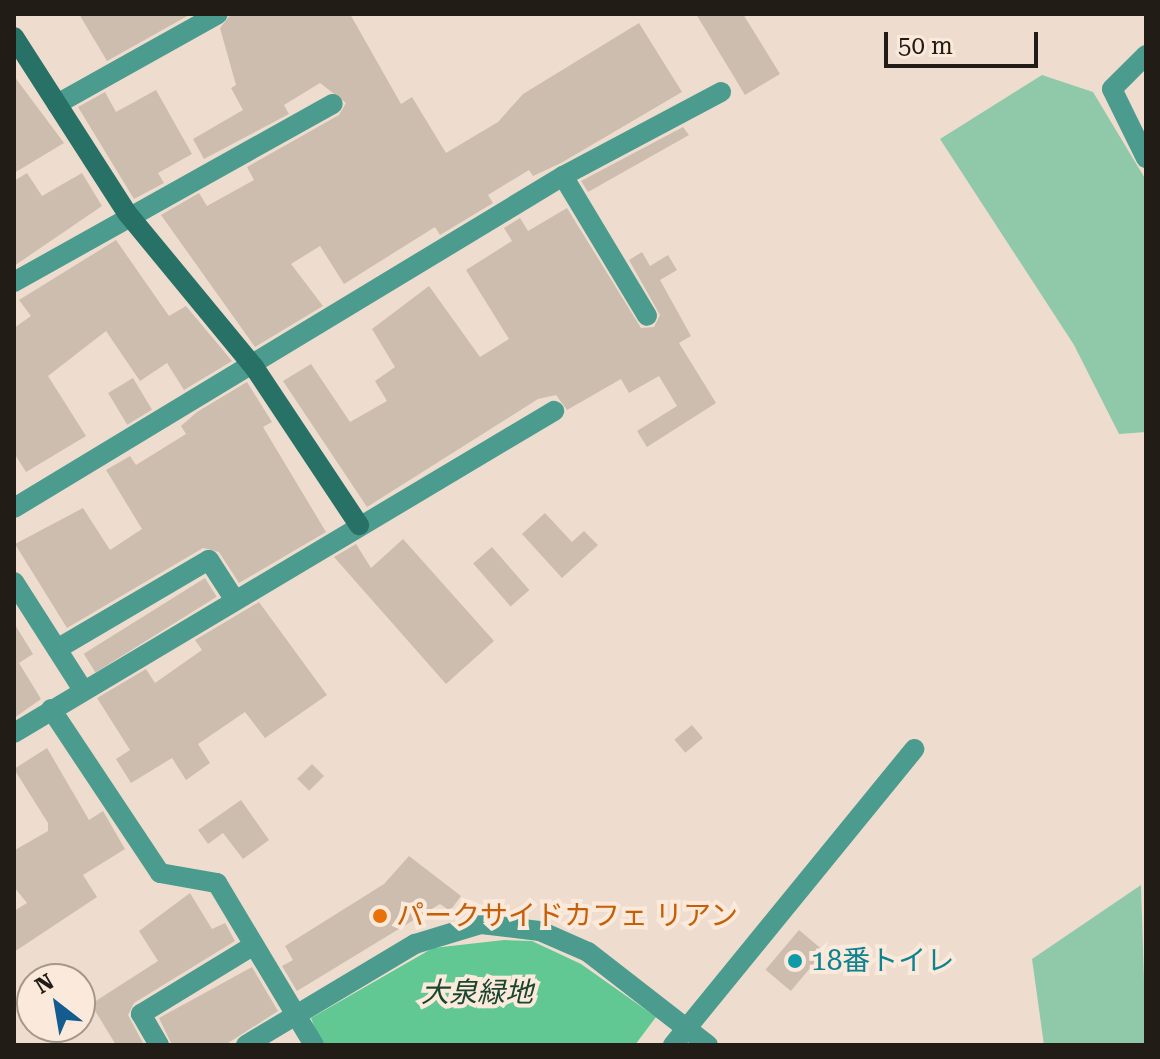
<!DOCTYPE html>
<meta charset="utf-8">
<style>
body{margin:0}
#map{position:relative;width:1160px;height:1059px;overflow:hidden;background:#eeddce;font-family:"Roboto Serif","Noto Sans JP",serif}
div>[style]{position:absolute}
.green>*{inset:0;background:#90c9a9}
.forest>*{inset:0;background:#61c894}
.building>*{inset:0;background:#cdbdaf;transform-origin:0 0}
.street>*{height:20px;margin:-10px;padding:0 10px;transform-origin:10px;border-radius:10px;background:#4b9c8e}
.secondary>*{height:20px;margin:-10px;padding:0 10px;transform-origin:10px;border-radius:10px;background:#277166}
.dots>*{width:22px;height:22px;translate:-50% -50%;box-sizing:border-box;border:4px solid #fbeadb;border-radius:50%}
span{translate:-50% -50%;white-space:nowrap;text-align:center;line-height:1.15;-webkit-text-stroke:8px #fbeadb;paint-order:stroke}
.food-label{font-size:28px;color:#c56008}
.left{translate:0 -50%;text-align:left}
.culture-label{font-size:28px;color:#0d838f}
.park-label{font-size:28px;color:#1a452f;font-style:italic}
.frame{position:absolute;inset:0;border:16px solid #221c17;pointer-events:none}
.north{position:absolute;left:16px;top:963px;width:80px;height:80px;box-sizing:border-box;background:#fbeadb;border:2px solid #a4988d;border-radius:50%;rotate:329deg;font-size:22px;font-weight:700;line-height:32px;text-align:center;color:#221c17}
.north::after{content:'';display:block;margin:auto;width:28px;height:36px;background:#145c90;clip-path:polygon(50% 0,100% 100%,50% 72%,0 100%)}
.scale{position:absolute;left:884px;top:32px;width:154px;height:36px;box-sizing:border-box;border:4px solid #221c17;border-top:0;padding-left:10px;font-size:24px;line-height:28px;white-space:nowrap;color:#221c17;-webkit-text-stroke:6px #fbeadb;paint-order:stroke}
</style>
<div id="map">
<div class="green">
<i style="clip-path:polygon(1042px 75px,1093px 92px,1146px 180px,1146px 432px,1119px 434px,1074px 345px,940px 139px)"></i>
<i style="clip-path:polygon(1141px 885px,1146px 1045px,1044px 1045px,1032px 959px)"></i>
</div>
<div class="forest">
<i style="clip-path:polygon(504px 940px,532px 941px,581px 964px,656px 1017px,635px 1045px,321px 1045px,311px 1018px,433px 948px)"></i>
</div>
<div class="building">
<i style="clip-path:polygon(79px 14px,191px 14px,107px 61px)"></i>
<i style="clip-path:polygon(231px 14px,350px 14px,401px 104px,412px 97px,446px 153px,498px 122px,523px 94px,639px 23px,682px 92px,561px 163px,533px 176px,529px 170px,488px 195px,493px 203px,440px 235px,435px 227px,344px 284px,320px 246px,291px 264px,323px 306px,255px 347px,161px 215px,199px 193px,207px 206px,254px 180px,247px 167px,339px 115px,346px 103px,320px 83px,284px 105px,289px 114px,204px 159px,193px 139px,243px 110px,231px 88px,236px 85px,220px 28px)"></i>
<i style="clip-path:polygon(696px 14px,743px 14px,780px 74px,745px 95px)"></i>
<i style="clip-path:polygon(14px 76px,64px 143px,14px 173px)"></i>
<i style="clip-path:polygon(156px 90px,192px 154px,158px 173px,164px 183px,134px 199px,78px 107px,105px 92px,116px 112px)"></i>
<i style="clip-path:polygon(683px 127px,689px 135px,588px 192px,581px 181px)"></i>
<i style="clip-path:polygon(27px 173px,42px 196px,82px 173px,102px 206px,14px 266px,14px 181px)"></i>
<i style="clip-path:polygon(567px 208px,641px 328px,654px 327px,660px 315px,629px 260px,642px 252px,650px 266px,668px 255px,677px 270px,660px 280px,691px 336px,679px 343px,716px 403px,647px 447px,637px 431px,677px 406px,659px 376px,629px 393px,621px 379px,567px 410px,556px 395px,538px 399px,367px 507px,283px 381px,311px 364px,350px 422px,387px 401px,375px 381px,395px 367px,372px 329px,429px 286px,480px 357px,509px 339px,466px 270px,512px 241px,504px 228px,520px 218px,528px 231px)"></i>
<i style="clip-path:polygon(116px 240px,169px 316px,186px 306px,232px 361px,184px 390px,167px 363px,140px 381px,106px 331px,48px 376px,86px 436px,26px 472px,14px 453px,14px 328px,31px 316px,19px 300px)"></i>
<i style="left:133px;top:378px;width:37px;height:29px;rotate:59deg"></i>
<i style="clip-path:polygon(247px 382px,272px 422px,263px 427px,326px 532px,239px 583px,219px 552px,203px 548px,67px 628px,15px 544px,83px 508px,110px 550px,142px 529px,106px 470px,130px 456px,136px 465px,186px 434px,181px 426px,197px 412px)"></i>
<i style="clip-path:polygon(545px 513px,572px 542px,584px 531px,598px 545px,562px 578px,522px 534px)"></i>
<i style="clip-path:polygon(403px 539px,494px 641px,446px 684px,334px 557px,356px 544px,371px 568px)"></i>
<i style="left:492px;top:547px;width:57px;height:25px;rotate:49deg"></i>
<i style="left:205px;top:578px;width:22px;height:143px;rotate:58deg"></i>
<i style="clip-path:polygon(259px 602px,327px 695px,265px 738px,245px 712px,198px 744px,210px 763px,186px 780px,172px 758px,131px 783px,116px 759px,130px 750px,97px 698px,146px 669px,155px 683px,202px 650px,195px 640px)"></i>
<i style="clip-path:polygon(14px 623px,33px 654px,19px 663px,41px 699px,14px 718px)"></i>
<i style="left:692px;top:725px;width:17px;height:23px;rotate:50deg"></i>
<i style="clip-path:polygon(47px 748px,89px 820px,103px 811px,125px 849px,83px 875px,97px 897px,14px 952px,14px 911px,27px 903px,14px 887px,15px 850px,48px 831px,48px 823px,14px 769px)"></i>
<i style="left:312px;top:764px;width:17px;height:21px;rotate:45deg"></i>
<i style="clip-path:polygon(241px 800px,269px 840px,243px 859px,223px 833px,208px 844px,198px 830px)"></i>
<i style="clip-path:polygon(409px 856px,461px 896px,450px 911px,440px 904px,297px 991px,282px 966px,293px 960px,285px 946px,384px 884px)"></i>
<i style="clip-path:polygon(190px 893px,212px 929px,225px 923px,235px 941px,134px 1003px,128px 1015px,144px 1045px,116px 1045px,91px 1004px,158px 961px,139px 931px)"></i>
<i style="left:799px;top:930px;width:33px;height:52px;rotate:40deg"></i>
<i style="clip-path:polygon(252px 967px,278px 1011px,225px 1045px,172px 1045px,159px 1018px)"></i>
</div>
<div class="street">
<i style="left:1146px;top:55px;width:48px;rotate:135deg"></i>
<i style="left:1112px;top:89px;width:77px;rotate:63.8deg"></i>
<i style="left:57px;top:104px;width:184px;rotate:-29.2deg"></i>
<i style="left:563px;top:176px;width:179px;rotate:-28deg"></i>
<i style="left:14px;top:282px;width:365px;rotate:-29.2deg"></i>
<i style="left:14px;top:508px;width:642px;rotate:-31.16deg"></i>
<i style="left:563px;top:176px;width:163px;rotate:59deg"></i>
<i style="left:14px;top:582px;width:128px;rotate:57.4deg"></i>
<i style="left:57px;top:649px;width:176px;rotate:-30.4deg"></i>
<i style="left:209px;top:560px;width:46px;rotate:57.3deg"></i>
<i style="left:51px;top:709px;width:197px;rotate:56.4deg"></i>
<i style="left:160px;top:873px;width:58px;rotate:10deg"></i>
<i style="left:217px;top:883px;width:189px;rotate:59.1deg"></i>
<i style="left:14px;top:733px;width:629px;rotate:-30.81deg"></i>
<i style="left:159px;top:1045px;width:36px;rotate:-120deg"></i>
<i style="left:141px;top:1014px;width:132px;rotate:-31.4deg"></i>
<i style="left:246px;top:1045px;width:197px;rotate:-30.9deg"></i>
<i style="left:415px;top:944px;width:69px;rotate:-16.9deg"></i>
<i style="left:481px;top:924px;width:59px;rotate:6.8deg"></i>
<i style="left:540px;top:931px;width:52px;rotate:23.6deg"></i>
<i style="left:588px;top:952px;width:152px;rotate:37.8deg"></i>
<i style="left:673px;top:1045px;width:382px;rotate:-50.8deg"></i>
</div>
<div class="secondary">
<i style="left:14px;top:37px;width:209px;rotate:57.3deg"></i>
<i style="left:127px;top:213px;width:200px;rotate:50.5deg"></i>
<i style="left:254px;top:367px;width:190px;rotate:56.4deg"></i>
</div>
<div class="dots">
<i style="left:380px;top:916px;background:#e8710a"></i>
<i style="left:795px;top:961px;background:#0f9aa8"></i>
</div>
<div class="food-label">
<span class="left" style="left:396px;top:916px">パークサイドカフェ リアン</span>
</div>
<div class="culture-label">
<span class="left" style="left:811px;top:961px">18番トイレ</span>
</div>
<div class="park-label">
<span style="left:477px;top:993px">大泉緑地</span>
</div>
<div class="frame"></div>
<div class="north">N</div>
<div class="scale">50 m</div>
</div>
